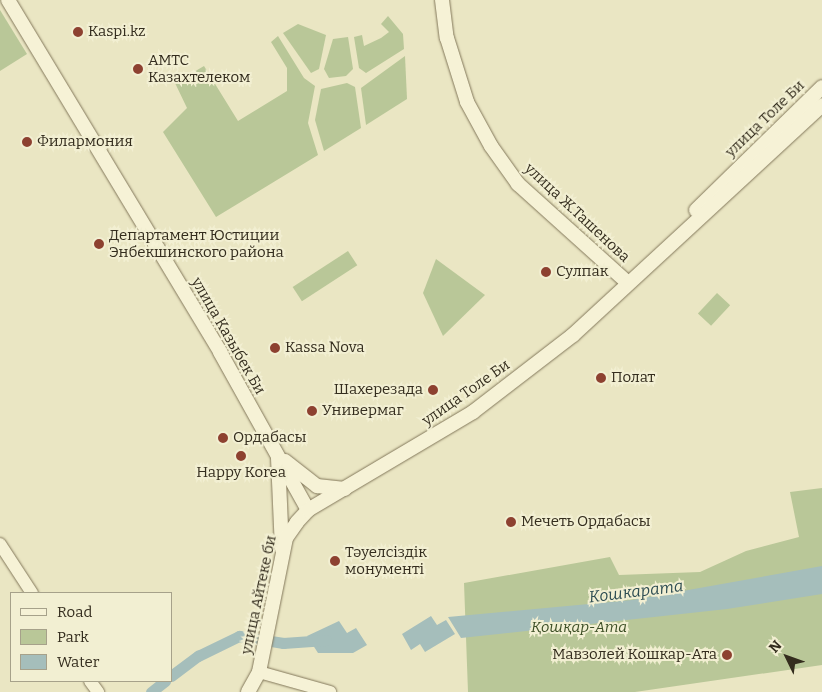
<!DOCTYPE html>
<meta charset="utf-8">
<style>
body{margin:0}
#map{position:relative;width:822px;height:692px;overflow:hidden;background:#eae6c3;font-family:Bitter,serif}
div>[style]{position:absolute}
.green>*{inset:0;background:#b9c798;transform-origin:0 0}
.water>*{inset:0;background:#a5bebb}
.canal>*{height:11px;margin:-5.5px;padding:0 5.5px;transform-origin:5.5px;border-radius:5.5px;background:#a5bebb}
.roads{filter:drop-shadow(0 0 1px #83785b) drop-shadow(0 0 1px #83785b)}
.tertiary>*{height:12px;margin:-6px;padding:0 6px;transform-origin:6px;border-radius:6px;background:#f6f2d6}
.secondary>*{height:14px;margin:-7px;padding:0 7px;transform-origin:7px;border-radius:7px;background:#f6f2d6}
.dots>*{width:14px;height:14px;translate:-50% -50%;box-sizing:border-box;border:2px solid #f2efd2;border-radius:50%}
span{translate:-50% -50%;white-space:nowrap;text-align:center;line-height:1.15;-webkit-text-stroke:4px #f2efd2;paint-order:stroke}
.poi-label{font-size:15px;color:#342d1e}
.left{translate:0 -50%;text-align:left}
.right{translate:-100% -50%;text-align:right}
.street-label{font-size:15px;color:#342d1e}
.park-label{font-size:15px;color:#3d4f26;font-style:italic}
.water-label{font-size:16px;color:#2f4e53;font-style:italic}
.legend{position:absolute;left:10px;top:592px;width:162px;height:90px;box-sizing:border-box;background:#f2efd2;border:1px solid #a6a18a;margin:0;padding:6px 9px;list-style:none;font-size:15px;color:#342d1e}
.legend li{display:flex;align-items:center;gap:10px;height:25px}
.legend b{width:25px;border:1px solid #a6a18a}
.north{position:absolute;left:762px;top:632px;width:50px;height:50px;-webkit-text-stroke:4px #f2efd2;paint-order:stroke;rotate:312deg;font-size:14px;font-weight:700;line-height:20px;text-align:center;color:#342d1e}
.north::after{content:'';display:block;margin:auto;width:18px;height:22px;background:#342d1e;clip-path:polygon(50% 0,100% 100%,50% 72%,0 100%)}
</style>
<div id="map">
<div class="green">
<i style="clip-path:polygon(0 10px,27px 54px,0 71px)"></i>
<i style="clip-path:polygon(388px 16px,403px 34px,404px 49px,366px 73px,359px 68px,354px 37px,362px 35px,364px 46px,381px 38px,389px 32px,381px 24px)"></i>
<i style="clip-path:polygon(298px 24px,326px 35px,319px 69px,311px 73px,283px 33px)"></i>
<i style="clip-path:polygon(278px 36px,304px 78px,315px 86px,308px 123px,318px 155px,216px 217px,163px 132px,187px 108px,175px 83px,204px 66px,238px 121px,287px 91px,287px 68px,271px 42px)"></i>
<i style="clip-path:polygon(348px 37px,353px 69px,346px 76px,329px 78px,324px 69px,333px 39px)"></i>
<i style="clip-path:polygon(405px 56px,407px 99px,366px 125px,361px 88px)"></i>
<i style="clip-path:polygon(347px 83px,355px 87px,361px 128px,324px 151px,315px 120px,321px 89px)"></i>
<i style="left:348px;top:251px;width:17px;height:66px;rotate:57deg"></i>
<i style="clip-path:polygon(436px 259px,485px 295px,443px 336px,423px 293px)"></i>
<i style="left:717px;top:293px;width:18px;height:28px;rotate:43deg"></i>
<i style="clip-path:polygon(822px 488px,822px 665px,635px 692px,468px 692px,464px 583px,610px 557px,619px 575px,700px 572px,746px 551px,799px 537px,790px 492px)"></i>
</div>
<div class="water">
<i style="clip-path:polygon(822px 566px,822px 594px,727px 609px,461px 638px,448px 617px,632px 600px)"></i>
<i style="clip-path:polygon(431px 616px,437px 625px,446px 620px,455px 634px,425px 652px,420px 644px,411px 650px,402px 634px)"></i>
<i style="clip-path:polygon(339px 621px,347px 633px,356px 628px,367px 645px,353px 653px,318px 653px,307px 636px)"></i>
</div>
<div class="canal">
<i style="left:171px;top:676px;width:34px;rotate:-37deg"></i>
<i style="left:198px;top:656px;width:46px;rotate:-26deg"></i>
<i style="left:239px;top:636px;width:45px;rotate:9deg"></i>
<i style="left:283px;top:643px;width:43px;rotate:-4deg"></i>
<i style="left:151px;top:692px;width:18px;rotate:-38deg"></i>
</div>
<div class="roads">
<div class="tertiary">
<i style="left:0;top:544px;width:59px;rotate:56.9deg"></i>
<i style="left:259px;top:672px;width:74px;rotate:15.7deg"></i>
<i style="left:90px;top:681px;width:14px;rotate:54deg"></i>
</div>
<div class="secondary">
<i style="left:8px;top:0;width:411px;rotate:58.9deg"></i>
<i style="left:220px;top:352px;width:181px;rotate:60.9deg"></i>
<i style="left:442px;top:0;width:38px;rotate:83deg"></i>
<i style="left:447px;top:38px;width:67px;rotate:72.6deg"></i>
<i style="left:467px;top:102px;width:50px;rotate:61.4deg"></i>
<i style="left:491px;top:146px;width:47px;rotate:54.6deg"></i>
<i style="left:518px;top:184px;width:147px;rotate:42deg"></i>
<i style="left:696px;top:210px;width:176px;rotate:-44.3deg"></i>
<i style="left:278px;top:458px;width:91px;rotate:87.5deg"></i>
<i style="left:285px;top:461px;width:41px;rotate:38deg"></i>
<i style="left:317px;top:486px;width:28px;rotate:6deg"></i>
<i style="left:248px;top:692px;width:23px;rotate:-61deg"></i>
<i style="left:259px;top:672px;width:137px;rotate:-78.6deg"></i>
<i style="left:286px;top:538px;width:19px;rotate:-55deg"></i>
<i style="left:297px;top:522px;width:16px;rotate:-47deg"></i>
<i style="left:308px;top:510px;width:192px;rotate:-30.7deg"></i>
<i style="left:473px;top:412px;width:126px;rotate:-37.6deg"></i>
<i style="left:573px;top:335px;width:339px;rotate:-42.7deg"></i>
</div>
</div>
<div class="dots">
<i style="left:78px;top:32px;background:#8d4130"></i>
<i style="left:138px;top:69px;background:#8d4130"></i>
<i style="left:27px;top:142px;background:#8d4130"></i>
<i style="left:99px;top:244px;background:#8d4130"></i>
<i style="left:546px;top:272px;background:#8d4130"></i>
<i style="left:275px;top:348px;background:#8d4130"></i>
<i style="left:601px;top:378px;background:#8d4130"></i>
<i style="left:433px;top:390px;background:#8d4130"></i>
<i style="left:312px;top:411px;background:#8d4130"></i>
<i style="left:223px;top:438px;background:#8d4130"></i>
<i style="left:241px;top:456px;background:#8d4130"></i>
<i style="left:511px;top:522px;background:#8d4130"></i>
<i style="left:335px;top:561px;background:#8d4130"></i>
<i style="left:727px;top:655px;background:#8d4130"></i>
</div>
<div class="poi-label">
<span class="left" style="left:88px;top:32px">Kaspi.kz</span>
<span class="left" style="left:148px;top:69px">АМТС<br>Казахтелеком</span>
<span class="left" style="left:37px;top:142px">Филармония</span>
<span class="left" style="left:109px;top:244px">Департамент Юстиции<br>Энбекшинского района</span>
<span class="left" style="left:556px;top:272px">Сулпак</span>
<span class="left" style="left:285px;top:348px">Kassa Nova</span>
<span class="left" style="left:611px;top:378px">Полат</span>
<span class="right" style="left:423px;top:390px">Шахерезада</span>
<span class="left" style="left:322px;top:411px">Универмаг</span>
<span class="left" style="left:233px;top:438px">Ордабасы</span>
<span style="left:241px;top:473px">Happy Korea</span>
<span class="left" style="left:521px;top:522px">Мечеть Ордабасы</span>
<span class="left" style="left:345px;top:561px">Тәуелсіздік<br>монументі</span>
<span class="right" style="left:717px;top:655px">Мавзолей Кошкар-Ата</span>
</div>
<div class="street-label">
<span style="left:765px;top:119px;rotate:-44deg">улица Толе Би</span>
<span style="left:577px;top:213px;rotate:43deg">улица Ж.Ташенова</span>
<span style="left:228px;top:336px;rotate:60deg">улица Казыбек Би</span>
<span style="left:466px;top:393px;rotate:-35deg">улица Толе Би</span>
<span style="left:259px;top:595px;rotate:-78deg">улица Айтеке би</span>
</div>
<div class="park-label">
<span style="left:579px;top:628px">Қошқар-Ата</span>
</div>
<div class="water-label">
<span style="left:636px;top:592px;rotate:-7deg">Кошкарата</span>
</div>
<ul class="legend">
<li><b style="height:6px;background:#f6f2d6"></b>Road</li>
<li><b style="height:14px;background:#b9c798"></b>Park</li>
<li><b style="height:14px;background:#a5bebb"></b>Water</li>
</ul>
<div class="north">N</div>
</div>
